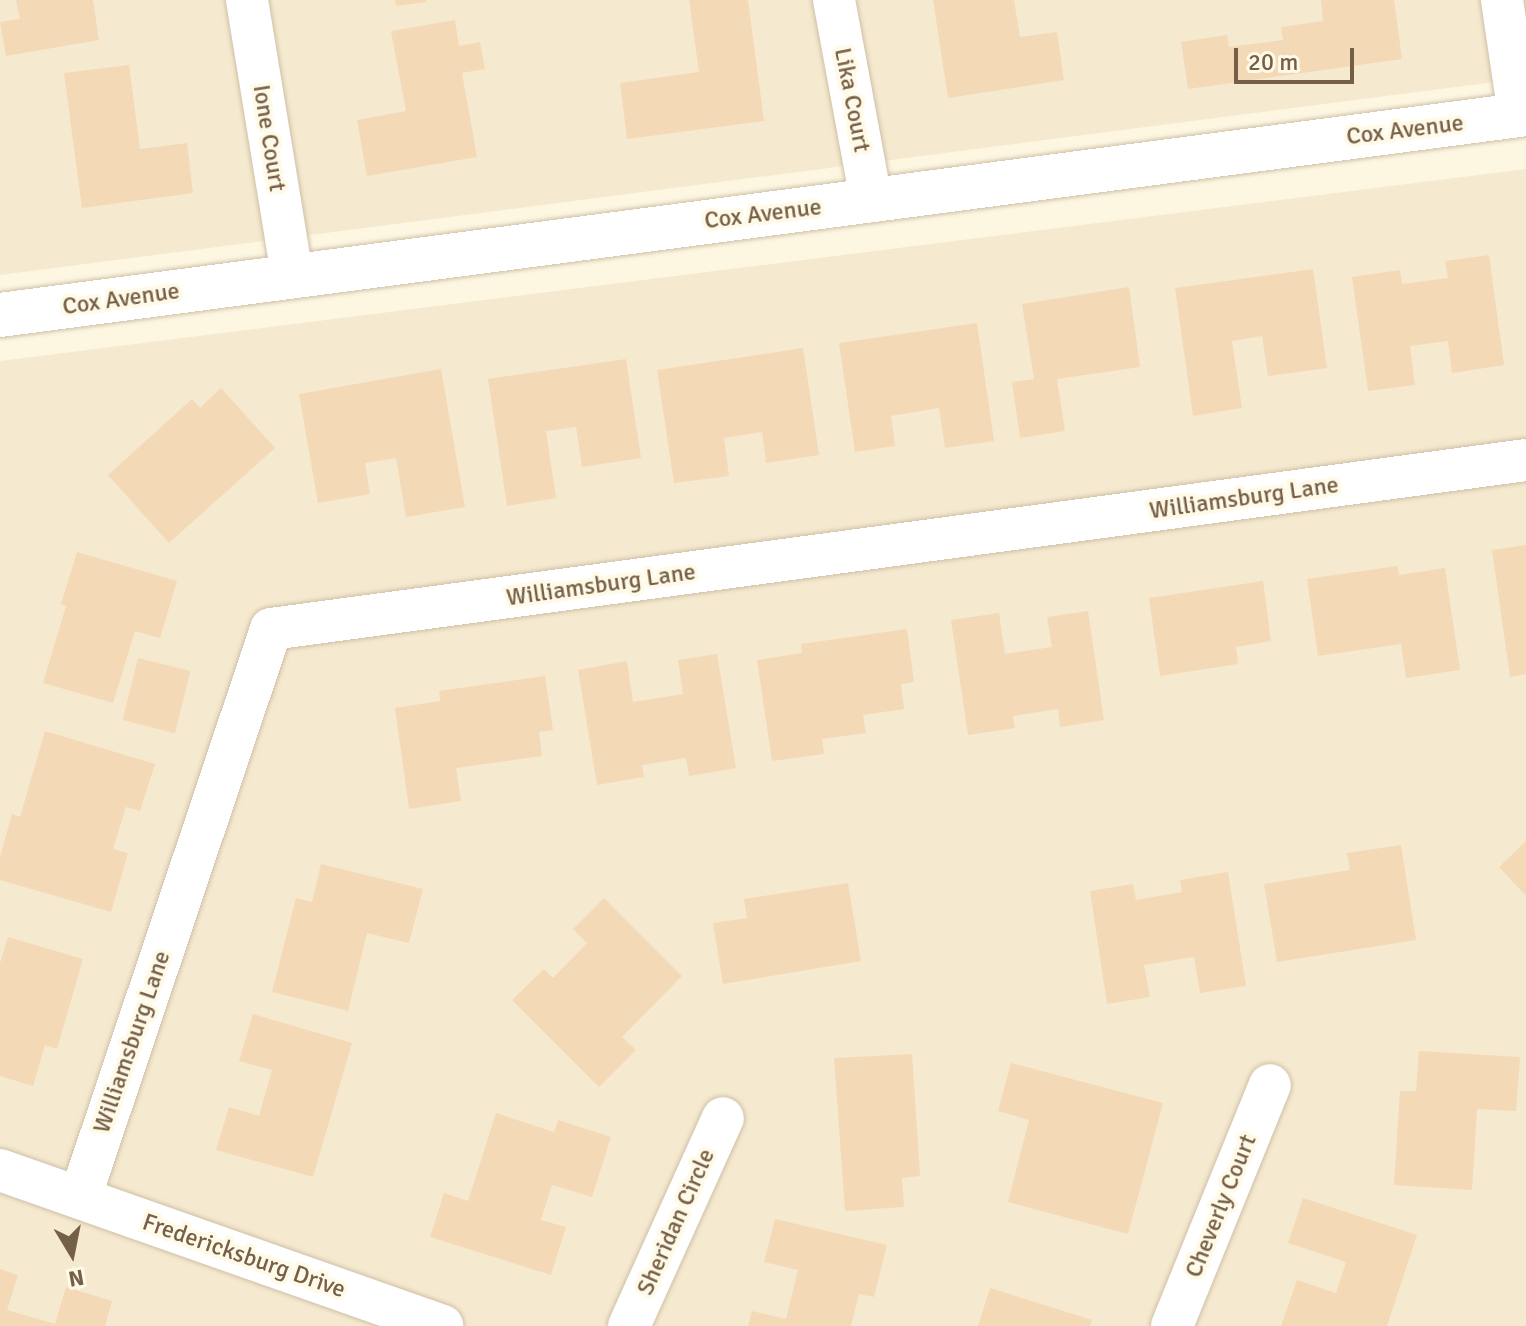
<!DOCTYPE html>
<style>
body{margin:0}
#map{position:relative;width:1526px;height:1326px;overflow:hidden;background:#fdf7e1;font-family:Signika,sans-serif}
div>[style]{position:absolute}
.residential>*{inset:0;background:#f5eacf}
.building>*{inset:0;background:#f4d9b7;transform-origin:0 0}
.roads{filter:drop-shadow(0 0 2px #cfbfa7) drop-shadow(0 0 2px #cfbfa7)}
.street>*{height:42px;margin:-21px;padding:0 21px;transform-origin:21px;border-radius:21px;background:#fff}
.secondary>*{height:44px;margin:-22px;padding:0 22px;transform-origin:22px;border-radius:22px;background:#fff}
span{translate:-50% -50%;white-space:nowrap;text-align:center;line-height:1.15;-webkit-text-stroke:8px #fffae8;paint-order:stroke}
.street-label{font-size:24px;color:#765f47}
.north{position:absolute;left:32px;top:1214px;width:80px;height:80px;-webkit-text-stroke:6px #fffae8;paint-order:stroke;rotate:170deg;font-size:22px;font-weight:700;line-height:32px;text-align:center;color:#765f47}
.north::after{content:'';display:block;margin:auto;width:28px;height:36px;background:#765f47;clip-path:polygon(50% 0,100% 100%,50% 72%,0 100%)}
.scale{position:absolute;left:1234px;top:48px;width:120px;height:36px;box-sizing:border-box;border:4px solid #765f47;border-top:0;padding-left:10px;font-size:24px;line-height:28px;white-space:nowrap;color:#765f47;-webkit-text-stroke:6px #fffae8;paint-order:stroke}
</style>
<div id="map">
<div class="residential">
<i style="clip-path:polygon(0 0,1526px 0,1526px 78px,0 275px)"></i>
<i style="clip-path:polygon(1526px 169px,1526px 1326px,0 1326px,0 361px)"></i>
</div>
<div class="building">
<i style="clip-path:polygon(16px 0,93px 0,99px 40px,6px 56px,0 22px,20px 19px)"></i>
<i style="clip-path:polygon(395px 0,426px 0,426px 2px,396px 6px)"></i>
<i style="clip-path:polygon(689px 0,748px 0,764px 121px,627px 139px,620px 83px,699px 72px)"></i>
<i style="clip-path:polygon(933px 0,1014px 0,1020px 37px,1057px 32px,1064px 80px,948px 98px)"></i>
<i style="clip-path:polygon(1321px 0,1394px 0,1402px 59px,1188px 89px,1181px 42px,1227px 35px,1229px 47px,1283px 40px,1281px 27px,1323px 21px)"></i>
<i style="clip-path:polygon(455px 20px,459px 46px,480px 42px,485px 69px,462px 73px,477px 157px,367px 176px,357px 120px,406px 111px,391px 31px)"></i>
<i style="clip-path:polygon(129px 65px,140px 149px,187px 143px,193px 193px,82px 208px,64px 73px)"></i>
<i style="clip-path:polygon(1489px 255px,1504px 365px,1452px 373px,1448px 341px,1410px 346px,1415px 385px,1368px 391px,1352px 277px,1400px 270px,1402px 284px,1448px 278px,1445px 261px)"></i>
<i style="clip-path:polygon(1313px 269px,1327px 368px,1268px 376px,1262px 336px,1232px 341px,1242px 408px,1193px 416px,1175px 288px)"></i>
<i style="clip-path:polygon(1129px 287px,1140px 367px,1057px 379px,1065px 431px,1020px 438px,1012px 382px,1034px 379px,1022px 304px)"></i>
<i style="clip-path:polygon(977px 323px,994px 441px,945px 448px,939px 408px,891px 416px,895px 446px,855px 452px,839px 343px)"></i>
<i style="clip-path:polygon(803px 348px,819px 455px,766px 463px,762px 432px,724px 438px,729px 476px,674px 483px,657px 370px)"></i>
<i style="clip-path:polygon(626px 359px,641px 458px,582px 467px,576px 427px,546px 431px,556px 498px,507px 506px,488px 379px)"></i>
<i style="clip-path:polygon(441px 369px,465px 507px,406px 517px,396px 458px,365px 463px,370px 494px,318px 503px,299px 394px)"></i>
<i style="clip-path:polygon(221px 388px,275px 448px,169px 543px,108px 475px,192px 399px,200px 408px)"></i>
<i style="clip-path:polygon(1526px 545px,1526px 674px,1510px 677px,1492px 550px)"></i>
<i style="clip-path:polygon(77px 552px,177px 581px,160px 638px,135px 631px,113px 703px,43px 683px,66px 606px,61px 604px)"></i>
<i style="clip-path:polygon(1397px 566px,1399px 575px,1445px 568px,1460px 670px,1406px 678px,1401px 644px,1318px 656px,1307px 579px)"></i>
<i style="clip-path:polygon(1263px 581px,1271px 641px,1236px 647px,1238px 664px,1160px 676px,1149px 598px)"></i>
<i style="clip-path:polygon(1088px 611px,1104px 720px,1060px 727px,1058px 709px,1013px 716px,1015px 728px,968px 735px,951px 620px,999px 613px,1005px 654px,1052px 647px,1047px 617px)"></i>
<i style="clip-path:polygon(907px 629px,914px 682px,901px 684px,904px 709px,863px 715px,866px 733px,822px 739px,824px 754px,772px 761px,757px 660px,802px 653px,801px 644px)"></i>
<i style="clip-path:polygon(717px 654px,736px 768px,689px 776px,686px 758px,642px 765px,644px 777px,597px 785px,578px 670px,627px 661px,633px 702px,683px 694px,678px 660px)"></i>
<i style="left:138px;top:658px;width:54px;height:64px;rotate:14deg"></i>
<i style="clip-path:polygon(545px 676px,553px 730px,539px 732px,542px 756px,456px 768px,461px 801px,409px 809px,395px 708px,440px 701px,439px 691px)"></i>
<i style="clip-path:polygon(45px 731px,155px 764px,140px 811px,126px 807px,113px 849px,128px 853px,111px 912px,0 880px,0 857px,12px 814px,20px 817px)"></i>
<i style="clip-path:polygon(1526px 841px,1526px 896px,1499px 867px)"></i>
<i style="clip-path:polygon(1401px 845px,1416px 940px,1277px 962px,1264px 884px,1350px 870px,1347px 853px)"></i>
<i style="clip-path:polygon(321px 864px,423px 889px,409px 943px,367px 933px,348px 1011px,272px 992px,296px 898px,312px 902px)"></i>
<i style="clip-path:polygon(1228px 872px,1246px 986px,1200px 993px,1194px 957px,1144px 965px,1150px 997px,1107px 1004px,1090px 891px,1133px 884px,1136px 900px,1182px 892px,1180px 880px)"></i>
<i style="clip-path:polygon(848px 883px,861px 961px,723px 984px,713px 923px,747px 918px,744px 899px)"></i>
<i style="clip-path:polygon(604px 898px,682px 976px,622px 1037px,636px 1050px,599px 1087px,512px 1000px,544px 969px,553px 978px,587px 943px,573px 929px)"></i>
<i style="clip-path:polygon(8px 937px,83px 959px,57px 1049px,45px 1045px,33px 1086px,0 1076px,0 963px)"></i>
<i style="clip-path:polygon(253px 1014px,352px 1043px,313px 1177px,216px 1150px,229px 1107px,259px 1116px,272px 1070px,239px 1061px)"></i>
<i style="clip-path:polygon(1419px 1051px,1520px 1057px,1516px 1111px,1477px 1109px,1472px 1190px,1394px 1185px,1400px 1091px,1416px 1091px)"></i>
<i style="clip-path:polygon(912px 1054px,920px 1176px,902px 1178px,904px 1207px,845px 1211px,834px 1058px)"></i>
<i style="clip-path:polygon(1011px 1063px,1163px 1103px,1128px 1234px,1008px 1202px,1029px 1120px,998px 1111px)"></i>
<i style="clip-path:polygon(496px 1113px,554px 1132px,558px 1120px,611px 1137px,592px 1197px,552px 1185px,541px 1220px,566px 1227px,551px 1275px,430px 1237px,444px 1193px,468px 1201px)"></i>
<i style="clip-path:polygon(1303px 1198px,1417px 1235px,1387px 1326px,1281px 1326px,1297px 1280px,1336px 1293px,1346px 1262px,1288px 1243px)"></i>
<i style="clip-path:polygon(775px 1219px,887px 1245px,874px 1297px,859px 1294px,851px 1326px,748px 1326px,752px 1311px,786px 1319px,798px 1270px,764px 1262px)"></i>
<i style="clip-path:polygon(0 1269px,18px 1275px,7px 1310px,55px 1324px,66px 1287px,112px 1301px,105px 1326px,0 1326px)"></i>
<i style="clip-path:polygon(990px 1288px,1092px 1320px,1090px 1326px,978px 1326px)"></i>
</div>
<div class="roads">
<div class="street">
<i style="left:247px;top:0;width:280px;rotate:80.7deg"></i>
<i style="left:834px;top:0;width:203px;rotate:79.5deg"></i>
<i style="left:1502px;top:0;width:116px;rotate:81.6deg"></i>
<i style="left:0;top:1170px;width:469px;rotate:19.4deg"></i>
<i style="left:80px;top:1198px;width:600px;rotate:-71.44deg"></i>
<i style="left:271px;top:629px;width:1266px;rotate:-7.67deg"></i>
<i style="left:629px;top:1326px;width:228px;rotate:-65.7deg"></i>
<i style="left:1172px;top:1326px;width:260px;rotate:-67.9deg"></i>
</div>
<div class="secondary">
<i style="left:0;top:315px;width:1539px;rotate:-7.5deg"></i>
</div>
</div>
<div class="street-label">
<span style="left:852px;top:100px;rotate:79deg">Lika Court</span>
<span style="left:1405px;top:130px;rotate:-7deg">Cox Avenue</span>
<span style="left:269px;top:138px;rotate:81deg">Ione Court</span>
<span style="left:763px;top:214px;rotate:-7deg">Cox Avenue</span>
<span style="left:121px;top:299px;rotate:-8deg">Cox Avenue</span>
<span style="left:1244px;top:498px;rotate:-8deg">Williamsburg Lane</span>
<span style="left:601px;top:585px;rotate:-8deg">Williamsburg Lane</span>
<span style="left:132px;top:1042px;rotate:-71deg">Williamsburg Lane</span>
<span style="left:1221px;top:1206px;rotate:-68deg">Cheverly Court</span>
<span style="left:676px;top:1222px;rotate:-66deg">Sheridan Circle</span>
<span style="left:244px;top:1256px;rotate:19deg">Fredericksburg Drive</span>
</div>
<div class="north">N</div>
<div class="scale">20 m</div>
</div>
